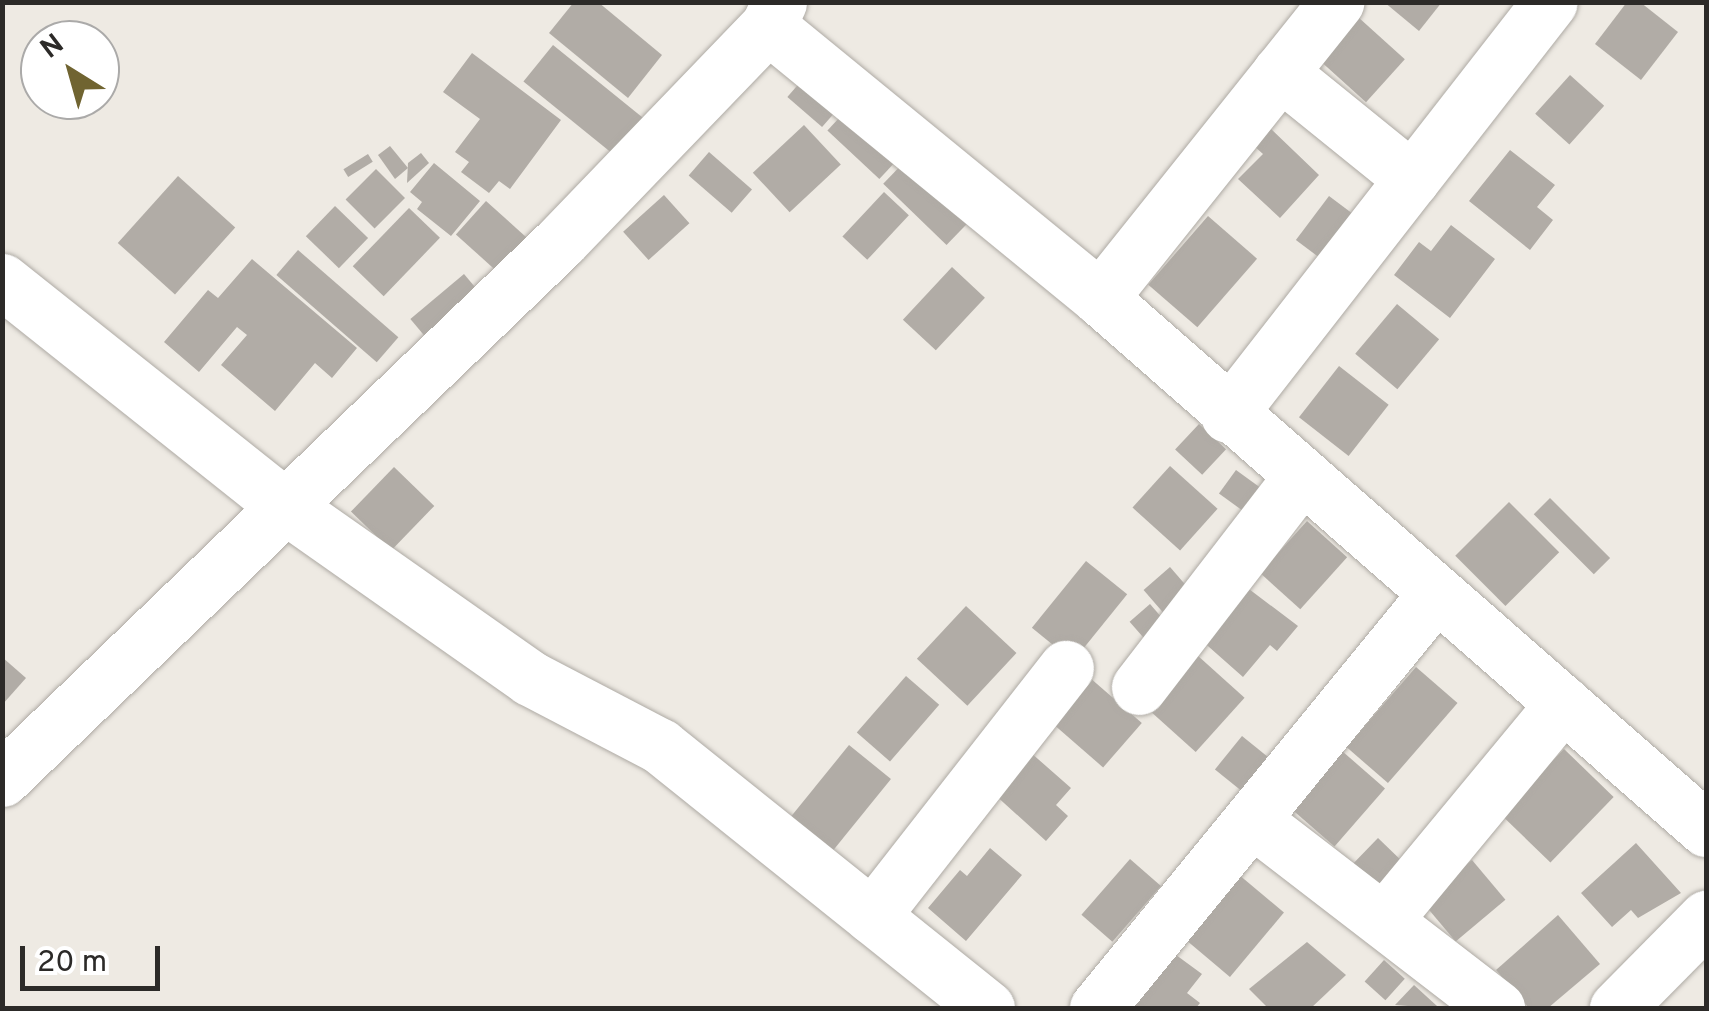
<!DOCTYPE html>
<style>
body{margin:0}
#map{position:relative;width:1709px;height:1011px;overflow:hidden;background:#eeeae3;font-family:Overpass,sans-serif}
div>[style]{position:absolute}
.building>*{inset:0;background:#b1aca6;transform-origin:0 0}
.roads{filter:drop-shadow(0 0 2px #aeaaa4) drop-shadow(0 0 2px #aeaaa4)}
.minor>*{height:55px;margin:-27.5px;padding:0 27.5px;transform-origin:27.5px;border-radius:27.5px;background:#fff}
span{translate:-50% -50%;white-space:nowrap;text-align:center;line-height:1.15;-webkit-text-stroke:9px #fff;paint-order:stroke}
.frame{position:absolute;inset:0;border:5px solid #2c2a28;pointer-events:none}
.north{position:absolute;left:20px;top:20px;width:100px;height:100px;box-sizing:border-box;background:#fff;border:2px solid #abaaa9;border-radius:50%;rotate:323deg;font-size:28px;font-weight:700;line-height:40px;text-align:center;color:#2c2a28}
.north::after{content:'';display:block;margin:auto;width:35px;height:45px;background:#706431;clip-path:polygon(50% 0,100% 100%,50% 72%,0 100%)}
.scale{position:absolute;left:20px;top:946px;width:140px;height:45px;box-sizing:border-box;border:5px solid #2c2a28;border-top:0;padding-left:12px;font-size:30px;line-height:35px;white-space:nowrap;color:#2c2a28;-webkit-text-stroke:8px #fff;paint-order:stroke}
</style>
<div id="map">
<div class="building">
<i style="clip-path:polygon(574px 2px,598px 2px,662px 55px,628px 98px,549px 33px)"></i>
<i style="clip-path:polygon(1384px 2px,1442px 2px,1419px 31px)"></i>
<i style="clip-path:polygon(1627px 2px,1640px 2px,1678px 32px,1641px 80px,1595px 44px)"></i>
<i style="left:1358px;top:17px;width:63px;height:58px;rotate:42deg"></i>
<i style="left:553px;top:45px;width:118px;height:47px;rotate:39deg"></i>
<i style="clip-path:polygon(472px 53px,561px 120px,510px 189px,499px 181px,489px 193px,461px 172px,469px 162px,455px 152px,480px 119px,443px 92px)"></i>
<i style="left:809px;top:72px;width:46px;height:33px;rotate:41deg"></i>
<i style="left:1570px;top:75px;width:46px;height:52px;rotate:42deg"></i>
<i style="left:854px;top:102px;width:71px;height:39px;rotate:43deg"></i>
<i style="left:804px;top:125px;width:54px;height:70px;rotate:47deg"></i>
<i style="clip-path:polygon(1270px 128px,1319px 175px,1280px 218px,1238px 179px,1263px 154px,1254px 146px)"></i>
<i style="clip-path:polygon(390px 146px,408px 168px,395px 179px,378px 155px)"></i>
<i style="clip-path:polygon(1510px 150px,1555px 185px,1537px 207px,1553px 220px,1530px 250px,1469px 201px)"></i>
<i style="left:709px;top:152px;width:57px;height:31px;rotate:41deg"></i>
<i style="clip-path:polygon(421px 153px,429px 163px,407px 183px,408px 163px)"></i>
<i style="left:368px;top:154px;width:9px;height:29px;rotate:58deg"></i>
<i style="left:911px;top:155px;width:88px;height:40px;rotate:44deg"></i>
<i style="clip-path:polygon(434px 163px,480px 201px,451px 236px,417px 209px,422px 202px,410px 192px)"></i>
<i style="left:376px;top:169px;width:41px;height:43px;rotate:45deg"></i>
<i style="left:178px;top:176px;width:77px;height:90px;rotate:42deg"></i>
<i style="left:884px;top:192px;width:34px;height:61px;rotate:43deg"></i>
<i style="left:664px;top:195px;width:38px;height:55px;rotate:48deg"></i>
<i style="left:1329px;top:196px;width:38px;height:55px;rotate:37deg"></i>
<i style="left:486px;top:201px;width:62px;height:45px;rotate:42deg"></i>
<i style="left:335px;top:206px;width:46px;height:42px;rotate:44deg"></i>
<i style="left:409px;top:208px;width:43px;height:81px;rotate:44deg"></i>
<i style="left:1208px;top:216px;width:65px;height:91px;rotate:41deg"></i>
<i style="clip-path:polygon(1451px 225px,1495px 259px,1450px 318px,1394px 275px,1419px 242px,1431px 251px)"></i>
<i style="left:298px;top:250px;width:133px;height:33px;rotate:41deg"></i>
<i style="clip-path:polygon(252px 259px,357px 348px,332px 378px,315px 363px,275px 411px,221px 365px,247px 335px,237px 327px,199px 372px,164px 342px,208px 290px,218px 298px)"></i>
<i style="left:952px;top:267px;width:45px;height:72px;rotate:43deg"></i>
<i style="left:464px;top:274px;width:31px;height:70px;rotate:50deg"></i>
<i style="left:1397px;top:304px;width:55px;height:65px;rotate:40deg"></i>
<i style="left:1339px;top:366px;width:63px;height:65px;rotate:38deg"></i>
<i style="left:1199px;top:424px;width:37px;height:35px;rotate:43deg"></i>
<i style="left:1170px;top:466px;width:64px;height:56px;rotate:42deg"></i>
<i style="left:394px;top:467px;width:56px;height:62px;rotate:44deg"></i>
<i style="left:1236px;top:470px;width:43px;height:29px;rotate:36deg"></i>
<i style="left:1550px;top:498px;width:85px;height:23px;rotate:45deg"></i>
<i style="left:1509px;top:502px;width:71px;height:76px;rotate:45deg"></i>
<i style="left:1307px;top:521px;width:54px;height:70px;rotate:42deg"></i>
<i style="left:1086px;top:561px;width:53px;height:86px;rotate:39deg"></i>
<i style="left:1170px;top:567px;width:35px;height:35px;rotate:49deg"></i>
<i style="clip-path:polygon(1245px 586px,1298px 626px,1277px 651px,1270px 645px,1243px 677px,1200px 639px)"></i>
<i style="left:1150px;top:604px;width:28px;height:27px;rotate:49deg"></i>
<i style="left:966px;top:606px;width:69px;height:72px;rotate:43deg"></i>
<i style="left:1197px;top:655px;width:64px;height:73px;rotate:42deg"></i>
<i style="clip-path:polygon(2px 657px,26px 678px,2px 705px)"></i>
<i style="left:1416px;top:667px;width:55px;height:106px;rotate:41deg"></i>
<i style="left:906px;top:676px;width:44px;height:75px;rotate:41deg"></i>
<i style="left:1089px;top:677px;width:70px;height:59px;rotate:41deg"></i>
<i style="left:1242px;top:736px;width:46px;height:43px;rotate:39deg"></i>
<i style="left:849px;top:745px;width:54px;height:94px;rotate:39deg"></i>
<i style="left:1564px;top:749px;width:69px;height:91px;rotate:44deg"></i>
<i style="left:1342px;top:751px;width:57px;height:77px;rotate:41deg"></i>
<i style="clip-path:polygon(1030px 752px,1071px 788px,1056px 805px,1068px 816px,1046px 841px,993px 793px)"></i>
<i style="left:1378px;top:838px;width:36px;height:45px;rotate:44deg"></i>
<i style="clip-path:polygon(1636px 843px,1681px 893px,1638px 918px,1631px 910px,1612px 927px,1581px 893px)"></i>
<i style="clip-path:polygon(990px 848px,1022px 875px,966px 941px,928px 908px,960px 870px,967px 876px)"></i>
<i style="left:1130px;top:859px;width:41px;height:74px;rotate:41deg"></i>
<i style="left:1472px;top:860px;width:52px;height:65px;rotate:50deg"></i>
<i style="left:1238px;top:874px;width:60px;height:84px;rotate:40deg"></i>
<i style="clip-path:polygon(1558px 915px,1600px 964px,1548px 1008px,1529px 1008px,1496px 970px)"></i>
<i style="clip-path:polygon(1307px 942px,1346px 975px,1311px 1008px,1268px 1008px,1249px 989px)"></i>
<i style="clip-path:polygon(1172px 952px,1202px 974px,1187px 993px,1200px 1003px,1196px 1008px,1129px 1008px)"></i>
<i style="left:1384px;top:960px;width:28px;height:29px;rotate:42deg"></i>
<i style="clip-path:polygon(1414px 985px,1437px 1006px,1434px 1008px,1395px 1005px)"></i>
</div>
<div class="roads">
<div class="minor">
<i style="left:768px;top:26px;width:429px;rotate:39.3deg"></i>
<i style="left:1100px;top:298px;width:806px;rotate:41.23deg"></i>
<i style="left:1412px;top:179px;width:224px;rotate:-52.1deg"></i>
<i style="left:2px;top:281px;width:360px;rotate:38.5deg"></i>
<i style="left:284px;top:505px;width:301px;rotate:35.1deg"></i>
<i style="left:530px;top:678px;width:147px;rotate:27.6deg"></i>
<i style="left:660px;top:746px;width:419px;rotate:38.7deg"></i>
<i style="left:1100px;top:298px;width:379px;rotate:-51.4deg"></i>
<i style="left:1228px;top:415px;width:299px;rotate:-52.1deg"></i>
<i style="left:1412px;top:179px;width:170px;rotate:-141deg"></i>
<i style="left:1139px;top:687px;width:265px;rotate:-52.4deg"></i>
<i style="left:2px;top:779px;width:774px;rotate:-43.9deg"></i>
<i style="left:560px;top:242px;width:300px;rotate:-46.1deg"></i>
<i style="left:768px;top:26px;width:26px;rotate:-65deg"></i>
<i style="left:1254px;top:821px;width:307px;rotate:37.6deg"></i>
<i style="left:872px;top:916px;width:315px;rotate:-52deg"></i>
<i style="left:1384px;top:920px;width:281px;rotate:-50.4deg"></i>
<i style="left:1097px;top:1008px;width:532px;rotate:-50.72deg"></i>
<i style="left:1617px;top:1008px;width:127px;rotate:-45.3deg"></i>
</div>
</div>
<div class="frame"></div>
<div class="north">N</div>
<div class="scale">20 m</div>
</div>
